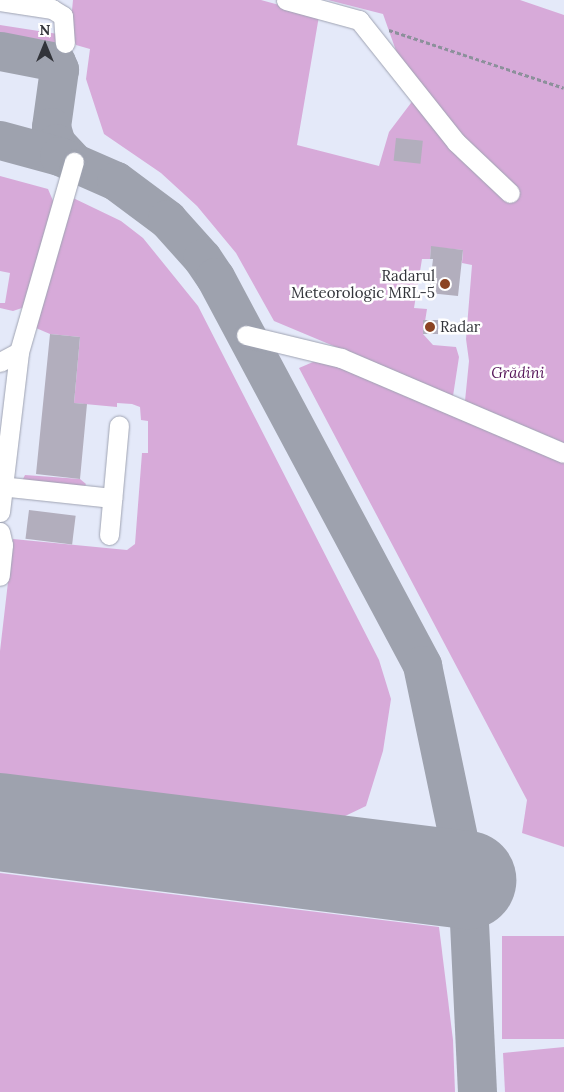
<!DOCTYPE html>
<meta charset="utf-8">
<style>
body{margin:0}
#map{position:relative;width:564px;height:1092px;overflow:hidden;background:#e4e9f9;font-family:Lora,serif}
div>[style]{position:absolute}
.green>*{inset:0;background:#d7aad9;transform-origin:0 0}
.taxiway>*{height:39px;margin:-19.5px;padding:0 19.5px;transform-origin:19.5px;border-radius:19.5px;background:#9ea2ae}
.runway>*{height:98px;margin:-49px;padding:0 49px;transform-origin:49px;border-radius:49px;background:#9ea2ae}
.building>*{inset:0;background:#b2aebd;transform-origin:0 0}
.path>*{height:2.5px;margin-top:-1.25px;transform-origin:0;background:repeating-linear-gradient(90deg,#8c909b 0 4px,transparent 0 6.5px)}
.roads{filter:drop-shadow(0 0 1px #9fa3b2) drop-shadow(0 0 1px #9fa3b2)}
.minor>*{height:19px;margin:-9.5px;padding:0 9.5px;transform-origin:9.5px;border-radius:9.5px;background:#fff}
.dots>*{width:14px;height:14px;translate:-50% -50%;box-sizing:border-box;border:2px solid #fff;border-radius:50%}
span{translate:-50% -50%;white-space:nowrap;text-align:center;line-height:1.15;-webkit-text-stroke:5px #fff;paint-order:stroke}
.poi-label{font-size:15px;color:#32343a}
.right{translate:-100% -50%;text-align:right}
.left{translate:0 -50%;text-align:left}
.park-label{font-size:15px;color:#551559;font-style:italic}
.north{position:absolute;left:20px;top:20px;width:50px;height:50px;-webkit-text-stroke:4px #fff;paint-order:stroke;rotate:0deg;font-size:14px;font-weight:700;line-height:20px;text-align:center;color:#32343a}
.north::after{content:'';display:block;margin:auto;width:18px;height:22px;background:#32343a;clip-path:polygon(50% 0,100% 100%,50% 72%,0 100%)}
</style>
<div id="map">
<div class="green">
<i style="clip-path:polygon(73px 0,261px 0,319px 16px,297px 145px,379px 166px,389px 132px,414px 99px,462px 140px,400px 62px,383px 14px,328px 0,520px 0,564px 15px,564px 443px,465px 401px,469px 361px,466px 339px,472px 265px,462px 263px,463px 250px,431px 247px,430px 259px,422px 259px,414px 308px,427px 309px,423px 334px,433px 345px,456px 347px,459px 357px,453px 396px,274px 321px,236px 253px,197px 206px,161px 173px,104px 134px,86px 79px,90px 49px,76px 45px,70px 31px)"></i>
<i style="clip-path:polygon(0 25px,58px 34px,58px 41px,54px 43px,0 35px)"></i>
<i style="clip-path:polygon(0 176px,48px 189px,54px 203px,25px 307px,13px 311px,0 308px,0 303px,5px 303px,10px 273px,0 271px)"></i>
<i style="clip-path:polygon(69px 196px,121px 221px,143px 238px,198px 306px,379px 660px,391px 699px,383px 751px,366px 806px,341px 818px,0 775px,0 651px,13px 539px,127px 550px,135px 544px,142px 453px,148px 453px,148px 421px,141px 420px,140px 407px,132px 404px,117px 403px,117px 407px,74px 403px,80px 337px,50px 334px,36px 328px,33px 311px)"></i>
<i style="clip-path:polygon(313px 362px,328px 363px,564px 459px,564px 847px,522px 833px,527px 800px,299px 368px)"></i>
<i style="clip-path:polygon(25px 475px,80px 479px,86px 484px,84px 488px,21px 483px)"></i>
<i style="clip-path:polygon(0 873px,439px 927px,453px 1040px,455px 1092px,0 1092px)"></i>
<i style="left:564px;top:936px;width:103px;height:62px;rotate:90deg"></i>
<i style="clip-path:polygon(564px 1047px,564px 1092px,505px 1092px,503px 1053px)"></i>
</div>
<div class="taxiway">
<i style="left:0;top:51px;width:57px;rotate:11.1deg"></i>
<i style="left:56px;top:62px;width:8px;rotate:67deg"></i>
<i style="left:59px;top:69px;width:59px;rotate:97.9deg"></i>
<i style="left:51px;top:127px;width:17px;rotate:73deg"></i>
<i style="left:56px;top:143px;width:26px;rotate:47deg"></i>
<i style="left:0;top:140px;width:61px;rotate:15.2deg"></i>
<i style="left:59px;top:156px;width:62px;rotate:23.7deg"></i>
<i style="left:116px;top:181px;width:64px;rotate:36.7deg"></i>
<i style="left:167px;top:219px;width:52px;rotate:48.1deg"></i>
<i style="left:202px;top:258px;width:23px;rotate:56deg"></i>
<i style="left:215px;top:277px;width:440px;rotate:61.9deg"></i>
<i style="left:422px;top:665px;width:220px;rotate:78.2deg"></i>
<i style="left:467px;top:880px;width:212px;rotate:87.3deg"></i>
</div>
<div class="runway">
<i style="left:0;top:822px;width:471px;rotate:7.1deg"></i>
</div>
<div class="building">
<i style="left:396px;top:138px;width:27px;height:23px;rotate:6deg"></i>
<i style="clip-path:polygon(431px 246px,463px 250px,458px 296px,429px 293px,433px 259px,430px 259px)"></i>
<i style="left:423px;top:320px;width:15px;height:14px"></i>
<i style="clip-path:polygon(50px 334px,80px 337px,74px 403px,87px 404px,80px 479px,36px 474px)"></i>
<i style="left:29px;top:510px;width:47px;height:29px;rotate:7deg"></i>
</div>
<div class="path">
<i style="left:389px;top:30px;width:184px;rotate:18.3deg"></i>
</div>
<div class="roads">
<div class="minor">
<i style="left:286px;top:0;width:76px;rotate:15.3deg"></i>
<i style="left:359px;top:20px;width:156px;rotate:51.5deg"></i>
<i style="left:456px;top:142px;width:74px;rotate:43.4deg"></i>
<i style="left:0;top:1px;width:53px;rotate:8.7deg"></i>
<i style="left:52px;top:9px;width:13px;rotate:32deg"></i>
<i style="left:63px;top:16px;width:27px;rotate:86deg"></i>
<i style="left:246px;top:335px;width:98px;rotate:13.6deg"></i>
<i style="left:341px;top:358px;width:242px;rotate:23.1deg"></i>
<i style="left:0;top:362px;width:21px;rotate:-28deg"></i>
<i style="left:0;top:486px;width:113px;rotate:6.1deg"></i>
<i style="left:0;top:512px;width:161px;rotate:-83.2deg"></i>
<i style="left:19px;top:352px;width:198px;rotate:-73.9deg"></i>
<i style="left:0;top:532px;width:13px;rotate:77deg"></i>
<i style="left:3px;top:545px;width:31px;rotate:96deg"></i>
<i style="left:109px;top:535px;width:110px;rotate:-84.8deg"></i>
</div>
</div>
<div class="dots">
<i style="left:445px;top:284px;background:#8b4322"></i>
<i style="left:430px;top:327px;background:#8b4322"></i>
</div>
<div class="poi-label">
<span class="right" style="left:435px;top:284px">Radarul<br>Meteorologic MRL-5</span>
<span class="left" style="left:440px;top:327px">Radar</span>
</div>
<div class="park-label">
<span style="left:518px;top:373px">Grădini</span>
</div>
<div class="north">N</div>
</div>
